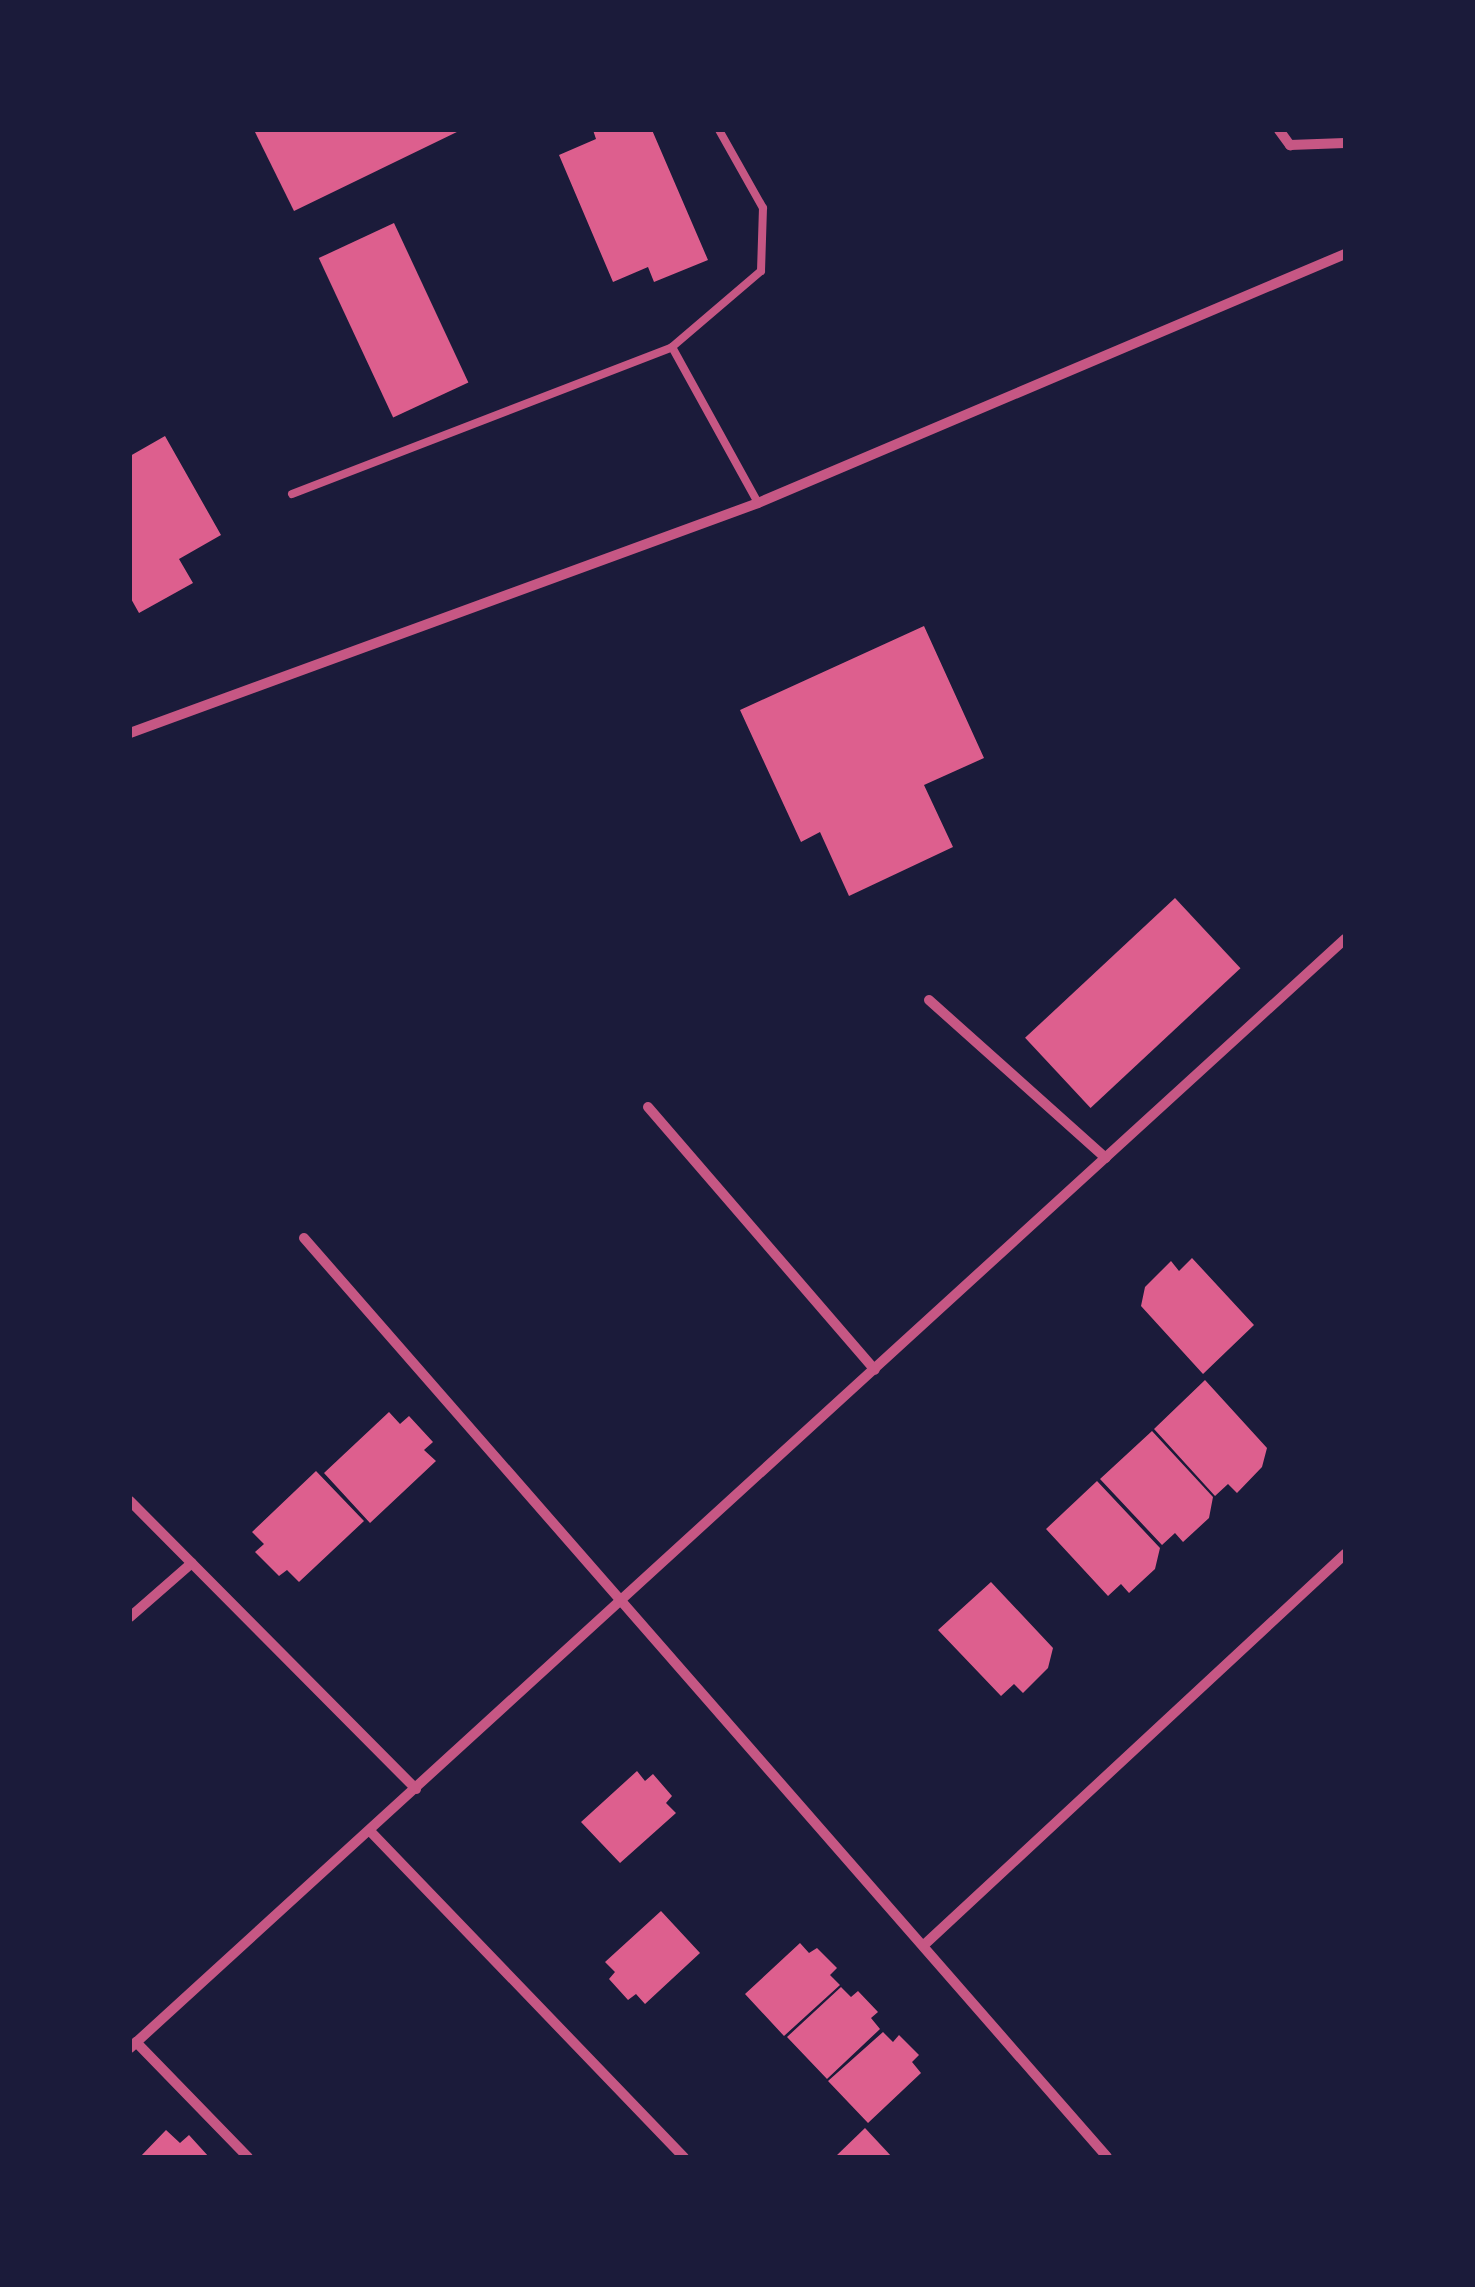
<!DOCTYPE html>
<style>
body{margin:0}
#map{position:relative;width:1475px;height:2287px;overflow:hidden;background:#1b1b3a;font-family:"PT Sans Narrow",sans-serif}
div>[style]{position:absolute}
.building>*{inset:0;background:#dd5f8e;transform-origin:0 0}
.service>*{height:8px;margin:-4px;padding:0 4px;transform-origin:4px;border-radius:4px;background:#c65784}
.minor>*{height:10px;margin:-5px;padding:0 5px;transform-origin:5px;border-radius:5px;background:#c65784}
span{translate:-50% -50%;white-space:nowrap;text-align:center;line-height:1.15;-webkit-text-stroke:8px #1b1b3a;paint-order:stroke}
.frame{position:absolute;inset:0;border:132px solid #1b1b3a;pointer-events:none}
</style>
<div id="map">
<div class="building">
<i style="clip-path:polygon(254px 130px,461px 130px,294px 211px)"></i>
<i style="clip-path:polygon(593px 130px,652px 130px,708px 260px,654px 282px,648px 267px,613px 282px,559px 155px,596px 139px)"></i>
<i style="left:394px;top:223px;width:176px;height:83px;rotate:65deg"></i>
<i style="clip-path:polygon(165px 436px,221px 535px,179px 559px,193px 583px,139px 613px,130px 597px,130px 456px)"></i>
<i style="clip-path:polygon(924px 626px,984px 758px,924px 785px,953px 847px,849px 896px,820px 832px,801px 842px,740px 710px)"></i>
<i style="left:1175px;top:898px;width:96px;height:205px;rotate:47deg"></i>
<i style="clip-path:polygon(1192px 1258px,1254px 1325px,1203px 1374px,1141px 1306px,1145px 1287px,1171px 1261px,1179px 1271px)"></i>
<i style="clip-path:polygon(1205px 1380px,1267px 1448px,1262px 1467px,1237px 1493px,1228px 1484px,1215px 1496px,1154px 1429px)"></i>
<i style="clip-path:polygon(389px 1412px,400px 1424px,409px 1416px,433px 1442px,424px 1450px,436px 1461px,370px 1523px,324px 1473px)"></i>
<i style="clip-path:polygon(1152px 1431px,1213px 1497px,1209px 1518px,1183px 1542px,1175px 1533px,1162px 1545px,1100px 1479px)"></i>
<i style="clip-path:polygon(316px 1471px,364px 1521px,299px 1582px,287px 1570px,279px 1576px,255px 1552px,264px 1544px,252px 1532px)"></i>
<i style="clip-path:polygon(1097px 1481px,1160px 1548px,1155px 1569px,1129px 1593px,1121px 1584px,1108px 1596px,1046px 1529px)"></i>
<i style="clip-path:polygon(991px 1582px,1053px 1648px,1048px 1668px,1023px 1693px,1014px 1684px,1001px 1696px,938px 1630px)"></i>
<i style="clip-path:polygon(637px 1771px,645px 1781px,653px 1774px,672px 1796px,666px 1803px,676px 1813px,620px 1863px,581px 1822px)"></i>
<i style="clip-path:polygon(661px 1911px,700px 1953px,645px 2004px,636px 1994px,628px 2000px,609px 1979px,615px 1972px,605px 1962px)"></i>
<i style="clip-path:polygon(800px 1943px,809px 1953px,817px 1948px,837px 1968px,830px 1975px,840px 1985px,784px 2036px,745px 1994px)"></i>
<i style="clip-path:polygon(841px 1987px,851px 1997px,858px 1991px,878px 2012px,871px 2018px,880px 2029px,827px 2079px,787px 2037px)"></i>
<i style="clip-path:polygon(883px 2032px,893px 2042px,899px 2035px,919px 2055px,912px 2062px,921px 2073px,868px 2123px,828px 2081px)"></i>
<i style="clip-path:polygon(865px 2128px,892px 2157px,835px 2157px)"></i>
<i style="clip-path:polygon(166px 2130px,180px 2143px,189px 2135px,209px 2157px,140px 2157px)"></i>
</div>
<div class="service">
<i style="left:672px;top:347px;width:178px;rotate:61.1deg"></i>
<i style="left:292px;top:494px;width:407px;rotate:-21.1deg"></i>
<i style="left:672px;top:347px;width:117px;rotate:-40.5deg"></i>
<i style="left:761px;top:271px;width:63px;rotate:-88.2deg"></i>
<i style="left:763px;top:208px;width:90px;rotate:-119.4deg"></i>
</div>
<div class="minor">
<i style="left:1279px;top:130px;width:19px;rotate:54deg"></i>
<i style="left:1290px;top:145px;width:55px;rotate:-2.1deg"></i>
<i style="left:130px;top:733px;width:669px;rotate:-20.11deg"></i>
<i style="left:758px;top:503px;width:638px;rotate:-22.99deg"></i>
<i style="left:929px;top:1000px;width:237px;rotate:41.8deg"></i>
<i style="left:648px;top:1107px;width:347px;rotate:49.2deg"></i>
<i style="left:304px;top:1238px;width:1220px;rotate:48.85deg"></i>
<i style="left:130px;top:1501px;width:406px;rotate:45.2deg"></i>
<i style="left:130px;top:1617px;width:82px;rotate:-41.1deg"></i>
<i style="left:370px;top:1831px;width:453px;rotate:46.1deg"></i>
<i style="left:924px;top:1945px;width:575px;rotate:-42.88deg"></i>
<i style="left:136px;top:2042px;width:161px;rotate:45.8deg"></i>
<i style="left:130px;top:2048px;width:1645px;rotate:-42.39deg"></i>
</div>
<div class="frame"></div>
</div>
